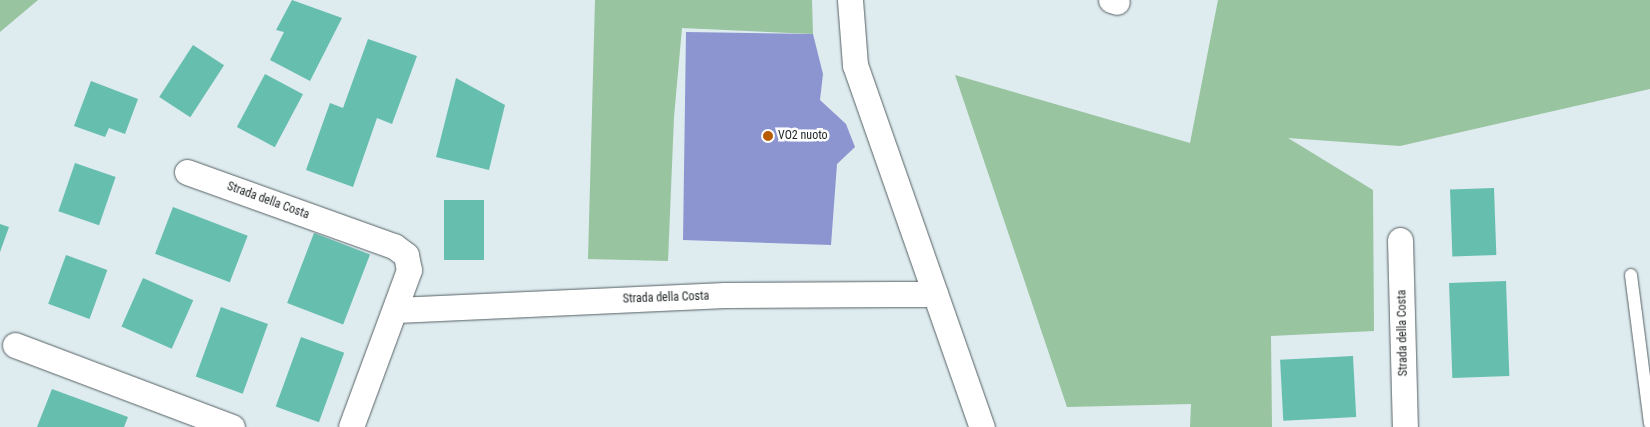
<!DOCTYPE html>
<style>
body{margin:0}
#map{position:relative;width:1650px;height:427px;overflow:hidden;background:#deebef;font-family:"Roboto Condensed",sans-serif}
div>[style]{position:absolute}
.green>*{inset:0;background:#98c49f}
.water>*{inset:0;background:#8c95d0}
.building>*{inset:0;background:#66beaf;transform-origin:0 0}
.roads{filter:drop-shadow(0 0 1px #566164) drop-shadow(0 0 1px #566164)}
.lane>*{height:12px;margin:-6px;padding:0 6px;transform-origin:6px;border-radius:6px;background:#fff}
.street>*{height:25px;margin:-12.5px;padding:0 12.5px;transform-origin:12.5px;border-radius:12.5px;background:#fff}
.dots>*{width:14px;height:14px;translate:-50% -50%;box-sizing:border-box;border:2px solid #fff;border-radius:50%}
span{translate:-50% -50%;white-space:nowrap;text-align:center;line-height:1.15;-webkit-text-stroke:5px #fff;paint-order:stroke}
.poi-label{font-size:12px;color:#212627}
.left{translate:0 -50%;text-align:left}
.street-label{font-size:12px;color:#212627}
</style>
<div id="map">
<div class="green">
<i style="clip-path:polygon(0 0,38px 0,0 32px)"></i>
<i style="clip-path:polygon(595px 0,812px 0,813px 34px,682px 28px,674px 117px,668px 261px,588px 259px)"></i>
<i style="clip-path:polygon(1218px 0,1650px 0,1650px 89px,1400px 146px,1288px 138px,1373px 190px,1374px 331px,1271px 336px,1272px 427px,1190px 427px,1191px 404px,1067px 407px,955px 75px,1190px 143px)"></i>
</div>
<div class="water">
<i style="clip-path:polygon(686px 32px,813px 34px,823px 74px,820px 100px,846px 124px,855px 147px,837px 164px,831px 245px,683px 240px)"></i>
</div>
<div class="building">
<i style="clip-path:polygon(292px 0,342px 18px,310px 81px,270px 60px,284px 32px,276px 30px)"></i>
<i style="clip-path:polygon(368px 39px,417px 56px,392px 124px,377px 118px,353px 187px,306px 170px,330px 103px,343px 108px)"></i>
<i style="left:193px;top:45px;width:37px;height:62px;rotate:33deg"></i>
<i style="left:265px;top:74px;width:43px;height:60px;rotate:28deg"></i>
<i style="clip-path:polygon(456px 78px,505px 105px,489px 170px,436px 157px)"></i>
<i style="clip-path:polygon(91px 81px,138px 99px,125px 134px,109px 128px,105px 137px,74px 126px)"></i>
<i style="left:75px;top:163px;width:43px;height:51px;rotate:19deg"></i>
<i style="left:1494px;top:188px;width:67px;height:44px;rotate:88deg"></i>
<i style="left:484px;top:200px;width:60px;height:40px;rotate:90deg"></i>
<i style="left:173px;top:207px;width:80px;height:50px;rotate:21deg"></i>
<i style="clip-path:polygon(0 224px,9px 227px,0 252px)"></i>
<i style="left:314px;top:233px;width:60px;height:75px;rotate:21deg"></i>
<i style="left:66px;top:255px;width:44px;height:52px;rotate:20deg"></i>
<i style="left:143px;top:278px;width:55px;height:53px;rotate:24deg"></i>
<i style="left:1506px;top:281px;width:95px;height:57px;rotate:88deg"></i>
<i style="left:221px;top:307px;width:50px;height:74px;rotate:20deg"></i>
<i style="left:301px;top:337px;width:46px;height:74px;rotate:20deg"></i>
<i style="left:1353px;top:356px;width:61px;height:73px;rotate:87deg"></i>
<i style="clip-path:polygon(52px 389px,128px 417px,124px 427px,37px 427px)"></i>
</div>
<div class="roads">
<div class="lane">
<i style="left:1631px;top:275px;width:150px;rotate:82.7deg"></i>
</div>
<div class="street">
<i style="left:850px;top:0;width:65px;rotate:85.6deg"></i>
<i style="left:855px;top:65px;width:384px;rotate:70.7deg"></i>
<i style="left:1111px;top:0;width:6px;rotate:18deg"></i>
<i style="left:187px;top:172px;width:220px;rotate:19.7deg"></i>
<i style="left:394px;top:246px;width:15px;rotate:37deg"></i>
<i style="left:406px;top:255px;width:15px;rotate:79deg"></i>
<i style="left:409px;top:270px;width:167px;rotate:110.3deg"></i>
<i style="left:1400px;top:240px;width:187px;rotate:88.5deg"></i>
<i style="left:396px;top:310px;width:329px;rotate:-2.6deg"></i>
<i style="left:725px;top:295px;width:210px;rotate:-0.3deg"></i>
<i style="left:15px;top:345px;width:232px;rotate:20.7deg"></i>
</div>
</div>
<div class="dots">
<i style="left:768px;top:136px;background:#b85b05"></i>
</div>
<div class="poi-label">
<span class="left" style="left:778px;top:136px">VO2 nuoto</span>
</div>
<div class="street-label">
<span style="left:268px;top:201px;rotate:20deg">Strada della Costa</span>
<span style="left:666px;top:298px;rotate:-2deg">Strada della Costa</span>
<span style="left:1403px;top:333px;rotate:-91deg">Strada della Costa</span>
</div>
</div>
